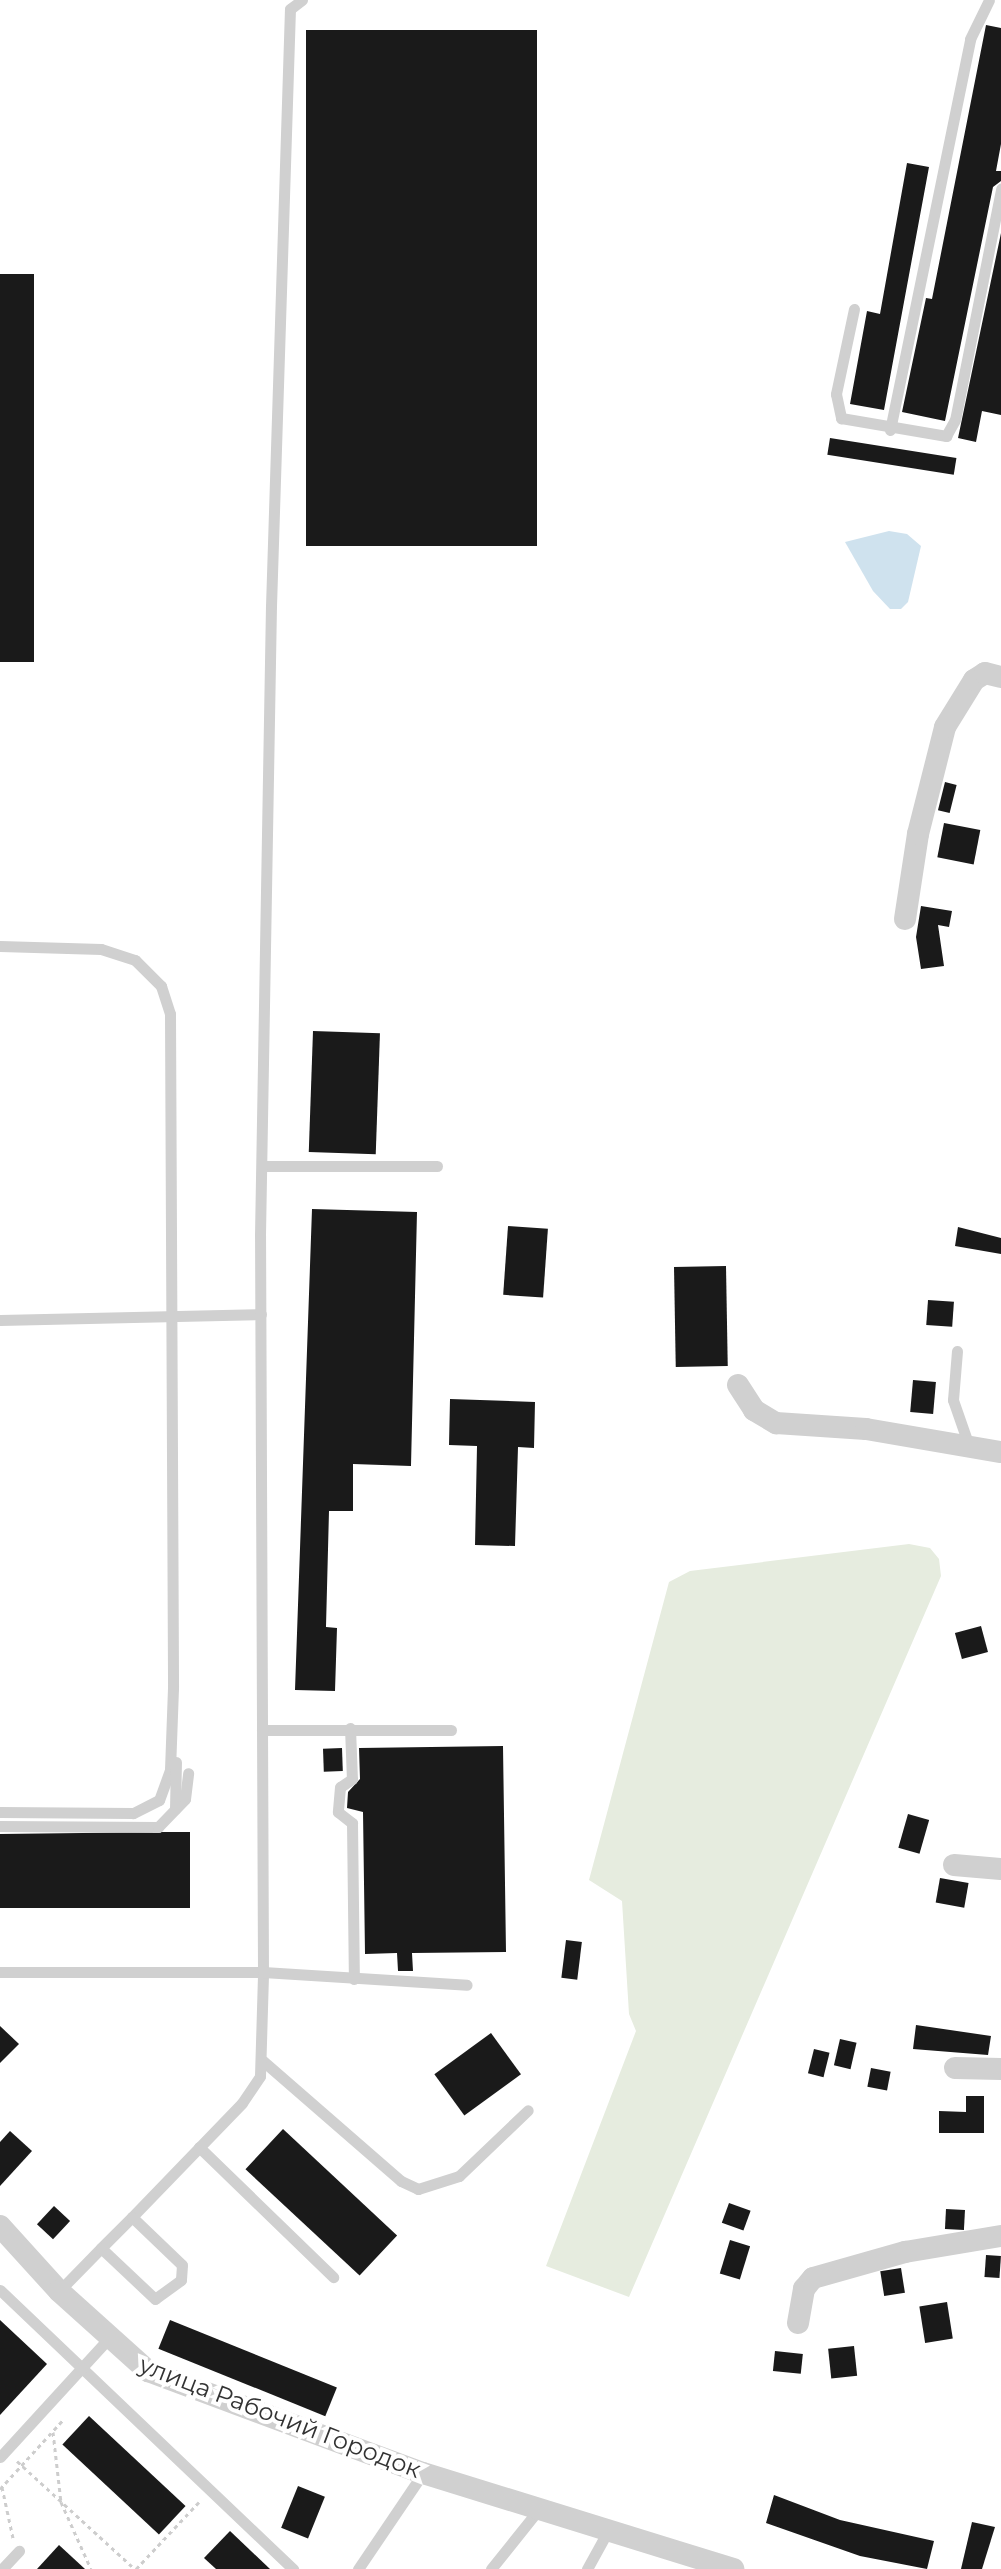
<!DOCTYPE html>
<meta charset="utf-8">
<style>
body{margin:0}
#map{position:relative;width:1001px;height:2569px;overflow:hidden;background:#fff;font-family:Montserrat,sans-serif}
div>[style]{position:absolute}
.green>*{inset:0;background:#e6ecdf}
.water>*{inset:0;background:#cfe2ee}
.building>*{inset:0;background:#1a1a1a;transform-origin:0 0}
.path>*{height:3px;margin-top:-1.5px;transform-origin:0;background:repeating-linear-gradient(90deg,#cdcdcd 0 4px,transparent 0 8px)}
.lane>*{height:11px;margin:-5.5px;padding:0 5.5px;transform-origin:5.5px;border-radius:5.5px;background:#d0d0d0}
.street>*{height:22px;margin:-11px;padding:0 11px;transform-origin:11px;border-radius:11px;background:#d0d0d0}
span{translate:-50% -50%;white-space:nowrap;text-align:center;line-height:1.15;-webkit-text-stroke:8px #fff;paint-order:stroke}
.street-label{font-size:24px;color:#333}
</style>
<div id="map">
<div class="green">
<i style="clip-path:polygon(909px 1544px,930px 1548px,939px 1559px,941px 1576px,629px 2297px,546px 2266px,636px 2031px,629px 2014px,622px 1901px,589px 1880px,669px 1582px,690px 1571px)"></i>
</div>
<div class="water">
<i style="clip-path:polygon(889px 531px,907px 534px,921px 546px,908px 602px,901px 609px,890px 609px,873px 591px,845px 542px)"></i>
</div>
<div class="building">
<i style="clip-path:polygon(986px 25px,1001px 28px,1001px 144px,996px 171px,1001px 171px,1001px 181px,993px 187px,945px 421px,902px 412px,926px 298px,932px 299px)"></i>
<i style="left:537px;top:30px;width:516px;height:231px;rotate:90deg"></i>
<i style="clip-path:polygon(907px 163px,929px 167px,884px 410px,850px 404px,867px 311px,880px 314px)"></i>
<i style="clip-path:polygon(1001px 233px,1001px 415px,982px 411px,976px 442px,958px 438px)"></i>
<i style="left:0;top:274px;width:34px;height:388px"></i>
<i style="left:830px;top:438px;width:128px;height:17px;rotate:9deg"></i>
<i style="left:945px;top:782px;width:12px;height:29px;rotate:14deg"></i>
<i style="left:944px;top:823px;width:37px;height:35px;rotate:11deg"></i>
<i style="clip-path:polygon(921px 906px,952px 911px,949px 927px,938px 925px,944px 966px,921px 969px,916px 937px)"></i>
<i style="left:313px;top:1031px;width:67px;height:121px;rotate:2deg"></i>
<i style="clip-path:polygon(312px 1209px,417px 1212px,411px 1466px,353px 1464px,353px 1511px,329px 1511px,326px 1627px,337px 1628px,335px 1691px,295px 1690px)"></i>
<i style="left:508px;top:1226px;width:40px;height:69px;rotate:4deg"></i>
<i style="clip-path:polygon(958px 1227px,1001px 1238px,1001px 1254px,955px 1246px)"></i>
<i style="left:726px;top:1266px;width:100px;height:52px;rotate:89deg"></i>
<i style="left:928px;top:1300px;width:26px;height:25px;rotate:4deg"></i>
<i style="left:913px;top:1380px;width:23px;height:32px;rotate:5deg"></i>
<i style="clip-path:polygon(450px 1399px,535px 1402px,534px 1448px,518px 1447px,515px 1546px,475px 1545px,477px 1446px,449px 1445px)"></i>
<i style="left:981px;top:1626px;width:27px;height:27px;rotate:75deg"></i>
<i style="clip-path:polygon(503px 1746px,506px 1952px,412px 1953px,413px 1971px,398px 1971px,397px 1953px,365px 1954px,363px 1812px,347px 1808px,348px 1792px,360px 1779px,359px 1748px)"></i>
<i style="left:342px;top:1748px;width:23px;height:19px;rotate:88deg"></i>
<i style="left:908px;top:1814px;width:22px;height:35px;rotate:16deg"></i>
<i style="clip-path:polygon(165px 1832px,190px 1832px,190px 1908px,0 1908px,0 1834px)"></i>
<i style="left:940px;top:1878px;width:29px;height:25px;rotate:10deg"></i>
<i style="left:566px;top:1940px;width:16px;height:38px;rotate:7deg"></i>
<i style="clip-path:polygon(916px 2025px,991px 2036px,988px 2055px,913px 2049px)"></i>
<i style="clip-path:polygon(0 2026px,19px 2044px,0 2063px)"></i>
<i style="left:491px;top:2033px;width:51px;height:70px;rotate:54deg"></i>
<i style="left:840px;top:2039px;width:17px;height:27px;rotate:13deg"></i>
<i style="left:814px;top:2049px;width:16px;height:25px;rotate:14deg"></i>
<i style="left:871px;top:2068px;width:20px;height:19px;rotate:11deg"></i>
<i style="clip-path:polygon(966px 2096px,984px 2096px,984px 2133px,939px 2133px,939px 2111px,966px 2112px)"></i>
<i style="left:283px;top:2129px;width:156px;height:55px;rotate:43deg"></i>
<i style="clip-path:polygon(10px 2131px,32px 2151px,0 2186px,0 2142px)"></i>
<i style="left:729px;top:2203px;width:23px;height:21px;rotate:20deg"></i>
<i style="left:54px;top:2206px;width:22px;height:25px;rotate:43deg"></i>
<i style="left:946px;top:2209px;width:19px;height:20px;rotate:3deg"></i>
<i style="left:730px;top:2240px;width:21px;height:35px;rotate:17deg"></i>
<i style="left:986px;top:2255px;width:15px;height:22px;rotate:4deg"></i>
<i style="left:901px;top:2268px;width:25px;height:21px;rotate:81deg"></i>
<i style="left:947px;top:2302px;width:37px;height:28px;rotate:81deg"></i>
<i style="clip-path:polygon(0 2320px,47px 2364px,0 2415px)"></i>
<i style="left:170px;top:2320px;width:180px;height:31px;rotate:22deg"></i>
<i style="left:854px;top:2346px;width:30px;height:26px;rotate:84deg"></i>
<i style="left:775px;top:2351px;width:28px;height:20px;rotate:6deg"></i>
<i style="left:89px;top:2416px;width:132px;height:39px;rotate:43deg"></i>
<i style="left:298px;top:2486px;width:29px;height:45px;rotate:22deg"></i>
<i style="clip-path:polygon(774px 2495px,840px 2520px,934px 2541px,927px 2569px,860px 2556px,766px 2523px)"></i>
<i style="clip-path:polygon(972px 2522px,995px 2527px,982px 2569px,961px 2569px)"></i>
<i style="clip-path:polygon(230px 2531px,270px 2569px,216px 2569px,204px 2558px)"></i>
<i style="clip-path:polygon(59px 2545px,85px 2569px,37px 2569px)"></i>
</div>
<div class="path">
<i style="left:53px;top:2432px;width:70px;rotate:83.5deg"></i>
<i style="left:61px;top:2502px;width:73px;rotate:65.9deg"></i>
<i style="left:17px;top:2461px;width:160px;rotate:42.5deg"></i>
<i style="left:2px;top:2487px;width:52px;rotate:77.8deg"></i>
<i style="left:0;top:2489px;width:95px;rotate:-47.6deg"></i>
<i style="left:136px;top:2569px;width:92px;rotate:-46.8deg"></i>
</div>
<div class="lane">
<i style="left:854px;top:309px;width:87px;rotate:102deg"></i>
<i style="left:836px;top:394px;width:25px;rotate:78deg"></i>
<i style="left:841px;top:418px;width:107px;rotate:9.7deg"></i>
<i style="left:946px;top:436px;width:18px;rotate:-61deg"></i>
<i style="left:955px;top:420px;width:236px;rotate:-78.7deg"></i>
<i style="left:890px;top:430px;width:399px;rotate:-78.4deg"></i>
<i style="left:970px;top:39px;width:43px;rotate:-64deg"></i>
<i style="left:0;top:946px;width:101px;rotate:1.7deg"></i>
<i style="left:101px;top:949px;width:36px;rotate:18deg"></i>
<i style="left:135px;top:960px;width:37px;rotate:45deg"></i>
<i style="left:161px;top:986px;width:29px;rotate:72deg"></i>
<i style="left:170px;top:1014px;width:674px;rotate:89.74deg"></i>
<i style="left:173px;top:1688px;width:82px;rotate:92.1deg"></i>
<i style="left:170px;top:1770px;width:32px;rotate:110deg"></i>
<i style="left:159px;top:1800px;width:29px;rotate:153deg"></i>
<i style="left:133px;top:1813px;width:133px;rotate:-179.6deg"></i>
<i style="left:262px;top:1166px;width:175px"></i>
<i style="left:0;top:1320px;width:261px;rotate:-1.3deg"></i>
<i style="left:957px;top:1351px;width:49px;rotate:94.7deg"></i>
<i style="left:953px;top:1400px;width:49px;rotate:70.8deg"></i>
<i style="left:350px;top:1728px;width:51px;rotate:87.8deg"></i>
<i style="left:352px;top:1779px;width:14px;rotate:146deg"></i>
<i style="left:340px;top:1787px;width:25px;rotate:95deg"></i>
<i style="left:338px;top:1812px;width:18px;rotate:38deg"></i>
<i style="left:352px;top:1823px;width:156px;rotate:89.3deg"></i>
<i style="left:262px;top:1730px;width:189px"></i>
<i style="left:175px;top:1809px;width:47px;rotate:-88.8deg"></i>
<i style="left:0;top:1826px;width:158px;rotate:0.4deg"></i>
<i style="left:158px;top:1827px;width:39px;rotate:-46deg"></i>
<i style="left:185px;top:1799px;width:26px;rotate:-83deg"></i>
<i style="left:0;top:1972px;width:263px"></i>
<i style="left:263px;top:1972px;width:737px;rotate:-90.23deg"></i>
<i style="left:260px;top:1235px;width:629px;rotate:-89deg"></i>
<i style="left:271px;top:606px;width:597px;rotate:-88.18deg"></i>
<i style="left:290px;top:9px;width:15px;rotate:-37deg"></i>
<i style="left:263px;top:2061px;width:183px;rotate:41deg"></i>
<i style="left:401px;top:2181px;width:19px;rotate:25deg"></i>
<i style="left:418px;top:2189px;width:43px;rotate:-17.6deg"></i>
<i style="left:459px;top:2176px;width:95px;rotate:-43.7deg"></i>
<i style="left:199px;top:2147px;width:187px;rotate:44.1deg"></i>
<i style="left:132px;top:2217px;width:158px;rotate:-46deg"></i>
<i style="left:242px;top:2103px;width:32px;rotate:-56deg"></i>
<i style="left:260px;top:2076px;width:104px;rotate:-88.3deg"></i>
<i style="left:263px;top:1972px;width:204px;rotate:3.6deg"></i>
<i style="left:0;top:2290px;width:405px;rotate:43.6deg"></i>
<i style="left:59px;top:2291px;width:60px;rotate:-45.7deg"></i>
<i style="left:101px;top:2248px;width:44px;rotate:-45deg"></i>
<i style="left:132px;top:2217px;width:69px;rotate:43.8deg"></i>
<i style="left:182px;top:2265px;width:15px;rotate:94deg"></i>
<i style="left:181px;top:2280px;width:32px;rotate:144deg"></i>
<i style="left:155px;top:2299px;width:74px;rotate:-136.6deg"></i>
<i style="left:0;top:2457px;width:160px;rotate:-47.5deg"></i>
<i style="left:2px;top:2569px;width:25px;rotate:-47deg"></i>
<i style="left:358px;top:2569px;width:116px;rotate:-55.9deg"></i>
<i style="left:491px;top:2569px;width:77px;rotate:-51.3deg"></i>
<i style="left:587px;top:2569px;width:46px;rotate:-61.2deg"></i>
</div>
<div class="street">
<i style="left:905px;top:919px;width:86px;rotate:-81.3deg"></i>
<i style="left:918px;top:834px;width:110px;rotate:-75.8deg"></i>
<i style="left:945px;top:727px;width:55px;rotate:-58.3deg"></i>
<i style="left:974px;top:680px;width:13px;rotate:-32deg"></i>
<i style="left:985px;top:673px;width:16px;rotate:14deg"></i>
<i style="left:738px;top:1385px;width:30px;rotate:57deg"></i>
<i style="left:754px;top:1410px;width:26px;rotate:31deg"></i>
<i style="left:776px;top:1423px;width:90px;rotate:3.8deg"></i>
<i style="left:866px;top:1429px;width:137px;rotate:9.7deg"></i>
<i style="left:954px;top:1865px;width:47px;rotate:4.9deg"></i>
<i style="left:955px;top:2068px;width:46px;rotate:1.2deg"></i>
<i style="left:0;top:2226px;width:88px;rotate:47.8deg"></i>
<i style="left:59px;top:2291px;width:120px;rotate:42deg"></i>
<i style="left:148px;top:2371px;width:293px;rotate:20.4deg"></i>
<i style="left:423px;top:2473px;width:325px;rotate:17.2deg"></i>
<i style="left:798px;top:2323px;width:35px;rotate:-80deg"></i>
<i style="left:804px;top:2289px;width:14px;rotate:-51deg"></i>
<i style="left:813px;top:2278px;width:96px;rotate:-15.8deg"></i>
<i style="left:905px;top:2252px;width:97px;rotate:-9.5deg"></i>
</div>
<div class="street-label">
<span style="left:280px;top:2417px;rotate:21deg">улица Рабочий Городок</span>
</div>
</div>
